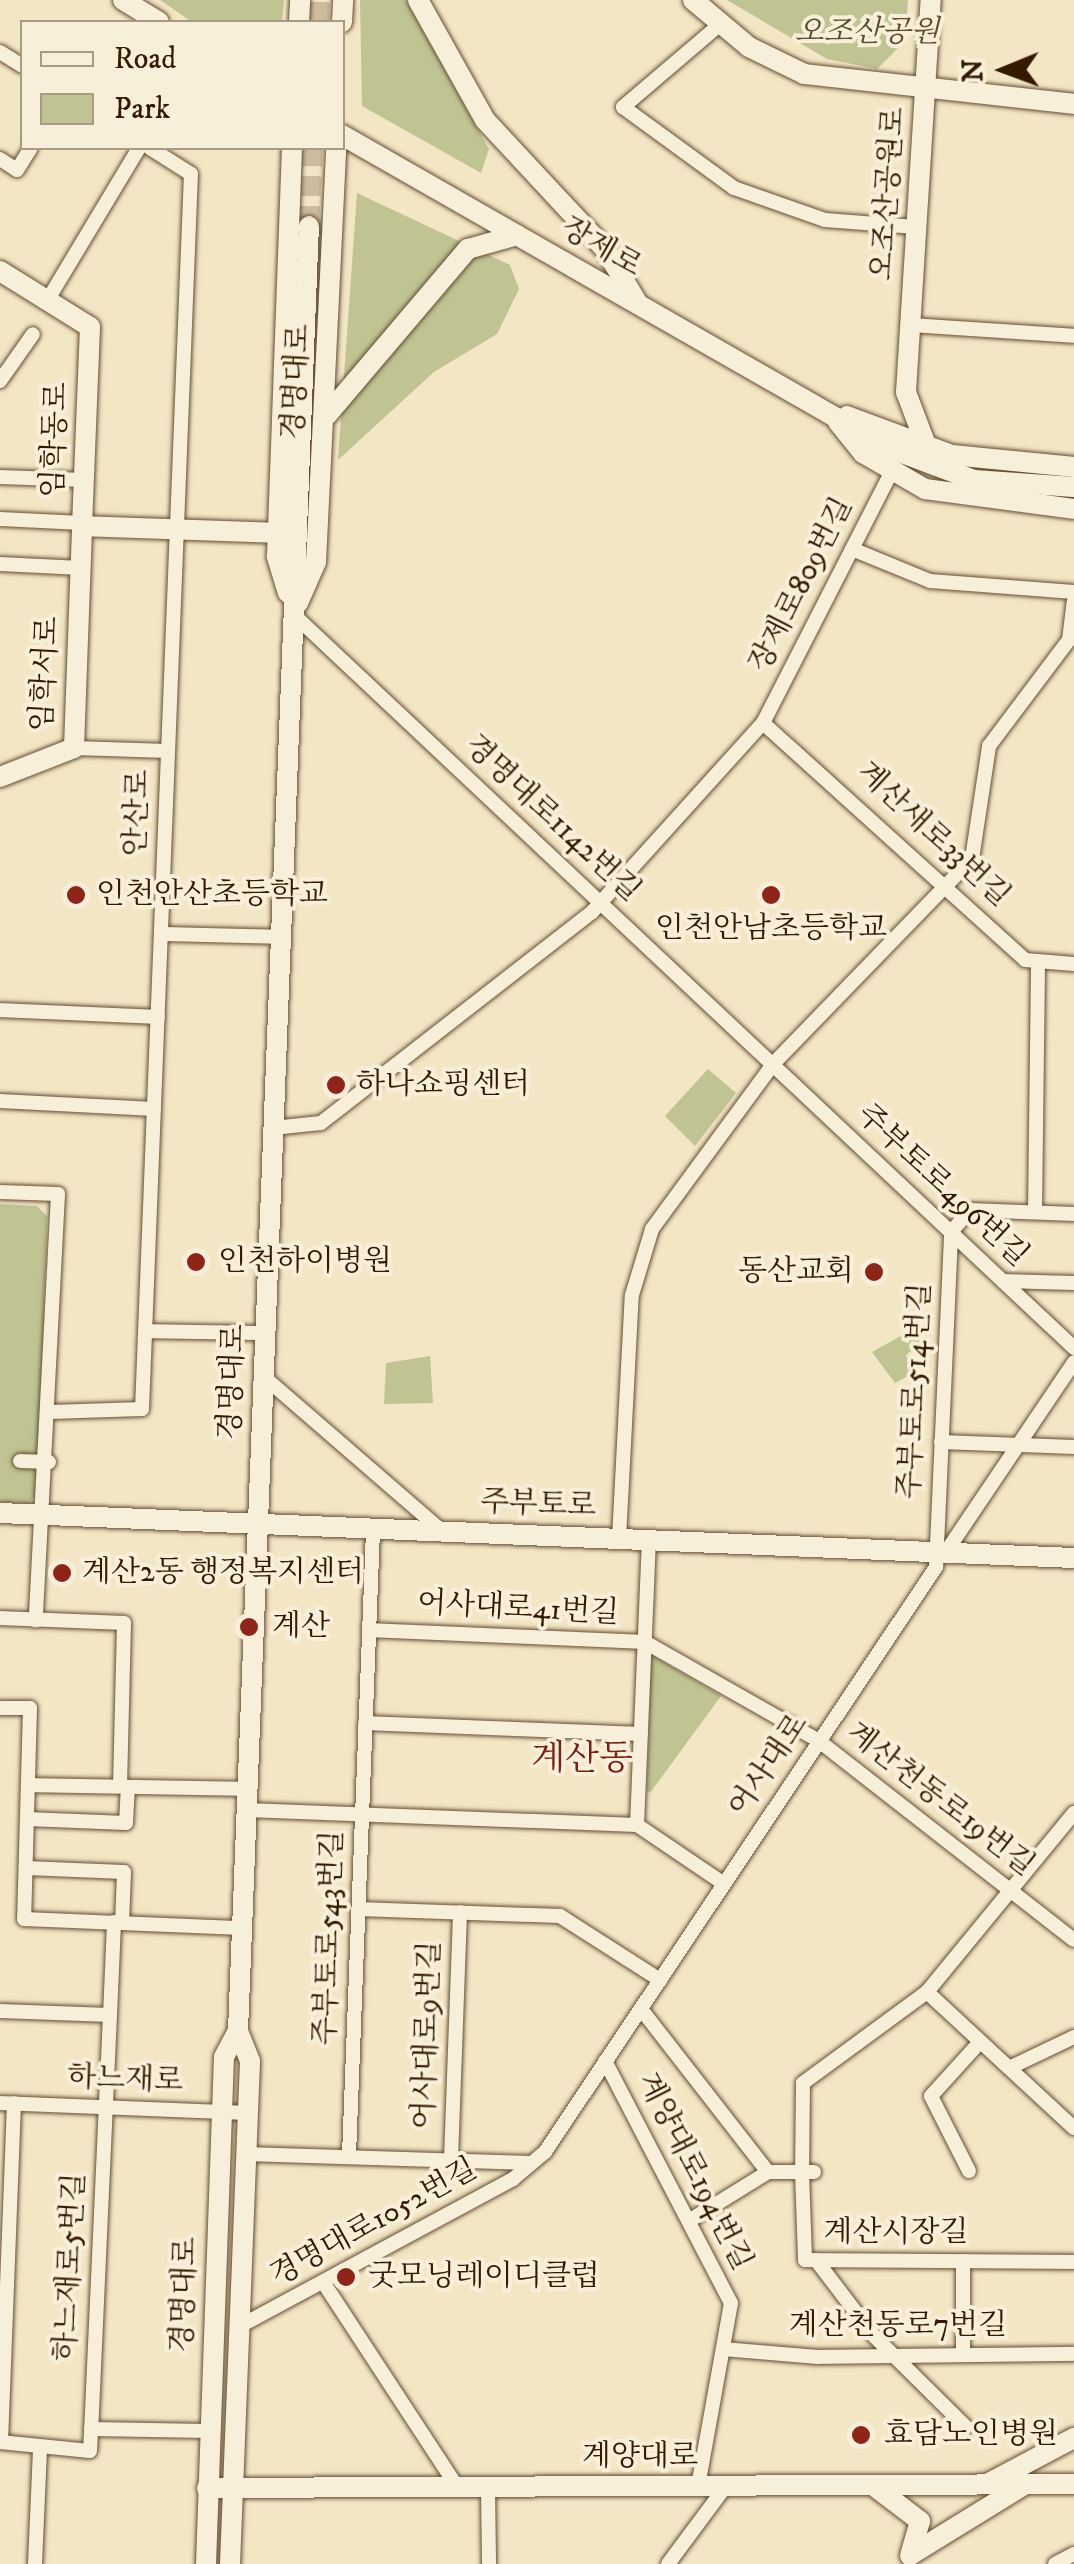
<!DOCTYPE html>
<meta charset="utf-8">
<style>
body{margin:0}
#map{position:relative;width:1074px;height:2564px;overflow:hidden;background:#f3e6c5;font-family:"IM FELL DW Pica","Noto Serif KR",serif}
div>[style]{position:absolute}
.green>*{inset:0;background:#bfc492}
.secondary-tunnel>*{height:20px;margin-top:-10px;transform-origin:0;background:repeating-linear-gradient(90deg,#cdbd9e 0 20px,transparent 0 30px)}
.roads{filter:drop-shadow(0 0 2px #644d32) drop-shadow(0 0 2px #644d32)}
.street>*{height:14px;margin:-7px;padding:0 7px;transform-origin:7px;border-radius:7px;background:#f7efd9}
.secondary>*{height:20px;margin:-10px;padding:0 10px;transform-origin:10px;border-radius:10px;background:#f7efd9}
.dots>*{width:28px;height:28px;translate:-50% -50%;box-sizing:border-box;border:5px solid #f7efd9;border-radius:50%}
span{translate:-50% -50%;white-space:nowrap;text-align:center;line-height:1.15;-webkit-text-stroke:8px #f7efd9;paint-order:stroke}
.park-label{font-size:30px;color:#5e4d2c;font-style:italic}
.street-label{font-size:30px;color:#341a01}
.poi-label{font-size:30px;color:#341a01}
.left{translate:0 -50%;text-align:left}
.right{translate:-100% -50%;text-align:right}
.quarter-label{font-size:35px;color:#7a1f14}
.legend{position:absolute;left:20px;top:20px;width:325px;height:130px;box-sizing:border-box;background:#f7efd9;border:2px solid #a99a83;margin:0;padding:12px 18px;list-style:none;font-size:30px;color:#341a01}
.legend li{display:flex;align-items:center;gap:20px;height:50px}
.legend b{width:50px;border:2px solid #a99a83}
.north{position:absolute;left:954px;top:20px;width:100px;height:100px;-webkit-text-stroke:8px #f7efd9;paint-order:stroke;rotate:269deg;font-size:28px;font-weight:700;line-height:40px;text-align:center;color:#341a01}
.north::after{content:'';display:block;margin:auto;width:35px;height:45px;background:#341a01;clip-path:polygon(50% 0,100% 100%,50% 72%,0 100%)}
</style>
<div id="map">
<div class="green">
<i style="clip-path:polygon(160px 0,284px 0,282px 22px,192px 22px)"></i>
<i style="clip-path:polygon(360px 0,406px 0,489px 149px,481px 173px,362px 106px)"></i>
<i style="clip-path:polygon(727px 0,908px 0,905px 41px,877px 69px,827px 59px)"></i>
<i style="clip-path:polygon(357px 193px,510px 265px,519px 289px,497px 334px,434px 372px,338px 460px)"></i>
<i style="clip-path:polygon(708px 1069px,736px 1093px,695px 1146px,665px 1116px)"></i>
<i style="clip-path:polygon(0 1204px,37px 1206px,47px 1216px,38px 1494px,28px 1503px,0 1502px)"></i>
<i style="clip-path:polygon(915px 1328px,924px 1340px,906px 1355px,912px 1374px,895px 1383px,872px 1352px)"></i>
<i style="clip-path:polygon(430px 1356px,433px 1403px,384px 1404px,386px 1363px)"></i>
<i style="clip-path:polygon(651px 1655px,721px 1696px,650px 1793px,647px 1790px)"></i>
</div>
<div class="secondary-tunnel">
<i style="left:319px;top:22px;width:22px;rotate:-87deg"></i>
<i style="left:309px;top:226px;width:78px;rotate:-87.1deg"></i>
</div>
<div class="roads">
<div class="street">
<i style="left:718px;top:26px;width:125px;rotate:139.5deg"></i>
<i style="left:623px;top:107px;width:137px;rotate:36.1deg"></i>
<i style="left:734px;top:188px;width:96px;rotate:19.4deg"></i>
<i style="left:825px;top:220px;width:91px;rotate:4.4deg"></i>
<i style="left:0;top:52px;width:26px;rotate:32deg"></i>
<i style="left:0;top:159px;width:20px;rotate:33deg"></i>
<i style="left:17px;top:170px;width:26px;rotate:-58deg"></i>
<i style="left:47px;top:301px;width:179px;rotate:-59deg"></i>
<i style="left:910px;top:325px;width:164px;rotate:3.8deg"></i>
<i style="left:0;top:381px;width:57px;rotate:-54.9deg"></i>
<i style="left:0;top:477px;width:84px;rotate:2deg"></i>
<i style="left:0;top:519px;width:82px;rotate:2.8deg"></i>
<i style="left:852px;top:549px;width:84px;rotate:22.3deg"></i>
<i style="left:930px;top:581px;width:144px;rotate:4.4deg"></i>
<i style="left:0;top:564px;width:81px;rotate:2.8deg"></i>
<i style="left:293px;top:614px;width:1072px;rotate:43.22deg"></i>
<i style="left:763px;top:723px;width:353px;rotate:42.1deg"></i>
<i style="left:1025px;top:960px;width:49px;rotate:4.7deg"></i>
<i style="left:74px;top:748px;width:94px;rotate:1.8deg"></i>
<i style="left:161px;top:934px;width:119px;rotate:1.4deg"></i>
<i style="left:0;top:1010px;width:158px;rotate:2.5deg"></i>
<i style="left:0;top:1101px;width:154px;rotate:3deg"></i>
<i style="left:273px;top:1128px;width:48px;rotate:-5.9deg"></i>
<i style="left:321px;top:1123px;width:343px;rotate:-37.9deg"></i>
<i style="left:592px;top:912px;width:255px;rotate:-47.9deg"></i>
<i style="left:763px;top:723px;width:281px;rotate:-62.9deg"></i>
<i style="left:0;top:1192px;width:58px;rotate:2deg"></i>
<i style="left:58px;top:1194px;width:427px;rotate:93deg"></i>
<i style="left:1035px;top:1212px;width:249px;rotate:-89.3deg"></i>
<i style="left:1003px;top:1281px;width:71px;rotate:1.6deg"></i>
<i style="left:146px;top:1331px;width:118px;rotate:1deg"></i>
<i style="left:263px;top:1376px;width:237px;rotate:40.9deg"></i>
<i style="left:50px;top:1412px;width:92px;rotate:-1.9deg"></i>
<i style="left:142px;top:1409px;width:1236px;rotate:-87.73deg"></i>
<i style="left:191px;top:174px;width:49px;rotate:-147.6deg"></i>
<i style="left:941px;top:1442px;width:133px;rotate:2.2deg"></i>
<i style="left:20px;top:1461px;width:29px;rotate:2deg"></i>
<i style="left:619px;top:1539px;width:244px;rotate:-87deg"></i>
<i style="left:632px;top:1295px;width:69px;rotate:-73.1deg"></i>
<i style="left:652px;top:1229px;width:205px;rotate:-53.7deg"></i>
<i style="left:773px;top:1064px;width:286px;rotate:-45.9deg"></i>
<i style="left:972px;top:859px;width:114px;rotate:-81.4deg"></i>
<i style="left:989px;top:746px;width:133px;rotate:-53deg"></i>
<i style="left:1069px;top:640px;width:38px;rotate:-83deg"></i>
<i style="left:946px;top:1552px;width:229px;rotate:-56deg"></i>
<i style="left:0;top:1618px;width:124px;rotate:2.3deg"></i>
<i style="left:124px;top:1623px;width:163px;rotate:91.4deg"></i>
<i style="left:369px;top:1630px;width:276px;rotate:2.5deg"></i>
<i style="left:645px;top:1642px;width:200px;rotate:29.6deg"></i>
<i style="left:819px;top:1741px;width:323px;rotate:38deg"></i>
<i style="left:0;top:1708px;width:30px"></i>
<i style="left:30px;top:1708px;width:211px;rotate:91.6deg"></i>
<i style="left:24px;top:1919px;width:218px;rotate:2.4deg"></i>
<i style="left:365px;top:1723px;width:276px;rotate:2.3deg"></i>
<i style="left:28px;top:1785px;width:220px;rotate:1deg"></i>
<i style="left:247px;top:1810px;width:390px;rotate:2.2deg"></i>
<i style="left:637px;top:1825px;width:105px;rotate:34.1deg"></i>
<i style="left:1074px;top:1813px;width:232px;rotate:129.4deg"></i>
<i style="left:927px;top:1992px;width:154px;rotate:143.7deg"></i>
<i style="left:803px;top:2083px;width:89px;rotate:90.6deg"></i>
<i style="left:802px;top:2172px;width:88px;rotate:88deg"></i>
<i style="left:805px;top:2260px;width:269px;rotate:0.4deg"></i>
<i style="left:27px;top:1819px;width:99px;rotate:2.3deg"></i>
<i style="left:126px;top:1823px;width:36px;rotate:-87deg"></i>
<i style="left:637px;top:1825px;width:285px;rotate:-87.6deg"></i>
<i style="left:26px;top:1868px;width:98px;rotate:2.3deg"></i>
<i style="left:124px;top:1872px;width:51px;rotate:92.2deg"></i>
<i style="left:358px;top:1909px;width:202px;rotate:2deg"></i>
<i style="left:560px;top:1916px;width:119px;rotate:32.6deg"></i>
<i style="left:927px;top:1992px;width:200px;rotate:42.8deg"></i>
<i style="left:641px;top:2009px;width:207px;rotate:52.1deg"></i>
<i style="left:0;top:2011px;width:110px;rotate:2.1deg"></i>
<i style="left:110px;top:2015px;width:414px;rotate:92.6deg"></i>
<i style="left:110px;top:2015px;width:93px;rotate:-87.5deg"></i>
<i style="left:605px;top:2061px;width:273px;rotate:62.5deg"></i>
<i style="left:731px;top:2303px;width:186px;rotate:100.2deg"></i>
<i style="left:1009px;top:2068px;width:72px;rotate:-25.5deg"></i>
<i style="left:0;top:2103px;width:247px;rotate:2.3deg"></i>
<i style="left:245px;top:2154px;width:286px;rotate:1.8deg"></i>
<i style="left:349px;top:2155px;width:626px;rotate:-87.8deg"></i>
<i style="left:451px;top:2159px;width:247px;rotate:-87.9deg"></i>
<i style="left:969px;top:2171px;width:84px;rotate:-116.9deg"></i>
<i style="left:931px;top:2096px;width:73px;rotate:-47.8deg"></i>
<i style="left:692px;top:2219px;width:89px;rotate:-31.7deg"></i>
<i style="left:768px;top:2172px;width:46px"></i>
<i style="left:816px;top:2260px;width:96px;rotate:52.7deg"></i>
<i style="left:874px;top:2336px;width:129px;rotate:44.7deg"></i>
<i style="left:325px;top:2285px;width:243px;rotate:56.8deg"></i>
<i style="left:240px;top:2326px;width:310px;rotate:-28.3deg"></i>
<i style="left:513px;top:2179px;width:42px;rotate:-40.2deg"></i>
<i style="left:545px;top:2152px;width:704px;rotate:-56.24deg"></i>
<i style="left:936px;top:1567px;width:335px;rotate:-87.4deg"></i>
<i style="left:951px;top:1232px;width:29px;rotate:-49deg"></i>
<i style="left:970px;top:1210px;width:104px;rotate:2.2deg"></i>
<i style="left:723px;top:2349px;width:95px;rotate:4.8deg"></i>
<i style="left:818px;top:2357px;width:256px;rotate:-0.7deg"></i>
<i style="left:963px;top:2355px;width:94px;rotate:-90deg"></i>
<i style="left:0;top:2442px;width:90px;rotate:5.7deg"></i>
<i style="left:90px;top:2451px;width:22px;rotate:-87deg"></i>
<i style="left:91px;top:2429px;width:117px;rotate:1deg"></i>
<i style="left:1px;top:2442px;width:339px;rotate:-87.8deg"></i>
<i style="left:488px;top:2488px;width:76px;rotate:89.2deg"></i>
<i style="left:35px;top:2564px;width:114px;rotate:-87.5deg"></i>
<i style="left:668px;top:2564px;width:97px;rotate:-53.4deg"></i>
<i style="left:1055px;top:2564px;width:21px;rotate:-28deg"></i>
</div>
<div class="secondary">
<i style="left:123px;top:0;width:42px;rotate:31.4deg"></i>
<i style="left:418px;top:0;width:137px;rotate:60.8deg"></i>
<i style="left:485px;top:120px;width:176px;rotate:47.1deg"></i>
<i style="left:605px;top:249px;width:62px;rotate:58.9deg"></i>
<i style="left:693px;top:0;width:73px;rotate:40deg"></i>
<i style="left:749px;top:47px;width:61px;rotate:26.1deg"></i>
<i style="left:804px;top:74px;width:272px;rotate:6.3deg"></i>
<i style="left:299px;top:22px;width:22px;rotate:-87deg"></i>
<i style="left:342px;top:22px;width:22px;rotate:-87deg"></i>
<i style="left:342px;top:135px;width:632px;rotate:29.77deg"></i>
<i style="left:891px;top:449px;width:89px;rotate:20.5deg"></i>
<i style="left:974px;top:480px;width:100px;rotate:4deg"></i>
<i style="left:0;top:271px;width:106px;rotate:31.9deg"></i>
<i style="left:90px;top:327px;width:199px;rotate:92.3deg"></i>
<i style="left:82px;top:526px;width:196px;rotate:2deg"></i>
<i style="left:327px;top:415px;width:218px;rotate:-49.7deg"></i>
<i style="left:468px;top:249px;width:51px;rotate:-15.9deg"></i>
<i style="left:847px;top:416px;width:112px;rotate:20.4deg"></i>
<i style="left:952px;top:455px;width:123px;rotate:5.6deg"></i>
<i style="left:838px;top:422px;width:40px;rotate:51deg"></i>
<i style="left:863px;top:453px;width:72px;rotate:30.1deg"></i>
<i style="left:925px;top:489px;width:150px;rotate:7.6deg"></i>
<i style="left:926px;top:445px;width:57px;rotate:-110.7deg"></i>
<i style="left:906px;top:392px;width:393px;rotate:-86.4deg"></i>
<i style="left:288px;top:593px;width:39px;rotate:-107deg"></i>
<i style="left:277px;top:556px;width:408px;rotate:-87.9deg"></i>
<i style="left:298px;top:603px;width:45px;rotate:-66.3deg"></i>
<i style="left:316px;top:562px;width:414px;rotate:-87.2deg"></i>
<i style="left:0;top:777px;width:79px;rotate:-21.4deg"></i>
<i style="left:74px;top:748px;width:222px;rotate:-87.9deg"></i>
<i style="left:0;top:1513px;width:1075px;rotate:2.4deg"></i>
<i style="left:987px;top:2484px;width:98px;rotate:-27.9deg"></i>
<i style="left:874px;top:2486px;width:58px;rotate:37.3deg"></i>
<i style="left:920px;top:2521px;width:36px;rotate:106deg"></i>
<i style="left:207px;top:2488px;width:867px;rotate:-0.26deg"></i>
<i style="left:912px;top:2554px;width:132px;rotate:-31.6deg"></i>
<i style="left:206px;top:2564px;width:507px;rotate:-87.97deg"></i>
<i style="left:224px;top:2057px;width:30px;rotate:-62deg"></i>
<i style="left:230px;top:2564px;width:503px;rotate:-87.72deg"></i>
<i style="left:250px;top:2061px;width:32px;rotate:-112deg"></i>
<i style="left:238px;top:2031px;width:1806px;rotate:-87.75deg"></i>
</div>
</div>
<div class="dots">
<i style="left:76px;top:895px;background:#8f2418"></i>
<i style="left:771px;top:895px;background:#8f2418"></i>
<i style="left:336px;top:1085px;background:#8f2418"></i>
<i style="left:196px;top:1262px;background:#8f2418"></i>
<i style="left:874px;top:1272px;background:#8f2418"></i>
<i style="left:62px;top:1573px;background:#8f2418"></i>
<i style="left:249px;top:1627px;background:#8f2418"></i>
<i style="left:346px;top:2277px;background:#8f2418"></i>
<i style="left:861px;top:2435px;background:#8f2418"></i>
</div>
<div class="park-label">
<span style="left:867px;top:33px">오조산공원</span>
</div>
<div class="street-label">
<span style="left:889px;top:194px;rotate:-86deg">오조산공원로</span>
<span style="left:601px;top:248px;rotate:30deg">장제로</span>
<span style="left:297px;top:382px;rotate:-87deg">경명대로</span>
<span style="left:56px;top:440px;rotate:-88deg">임학동로</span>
<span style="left:802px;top:585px;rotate:-63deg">장제로809번길</span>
<span style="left:46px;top:674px;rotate:-87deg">임학서로</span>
<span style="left:138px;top:813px;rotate:-88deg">안산로</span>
<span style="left:552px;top:819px;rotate:43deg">경명대로1142번길</span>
<span style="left:933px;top:835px;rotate:43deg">계산새로33번길</span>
<span style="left:942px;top:1186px;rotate:43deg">주부토로496번길</span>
<span style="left:233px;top:1382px;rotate:-88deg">경명대로</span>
<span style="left:916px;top:1391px;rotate:-87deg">주부토로514번길</span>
<span style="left:538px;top:1505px;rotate:2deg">주부토로</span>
<span style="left:518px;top:1609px;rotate:3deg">어사대로41번길</span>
<span style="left:769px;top:1766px;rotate:-56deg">어사대로</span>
<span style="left:940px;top:1800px;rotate:38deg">계산천동로19번길</span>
<span style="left:330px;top:1938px;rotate:-88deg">주부토로543번길</span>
<span style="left:428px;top:2035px;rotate:-88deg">어사대로9번길</span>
<span style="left:125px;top:2080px;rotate:2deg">하느재로</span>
<span style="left:694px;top:2172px;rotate:63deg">계양대로194번길</span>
<span style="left:374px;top:2223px;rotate:-29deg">경명대로1052번길</span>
<span style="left:896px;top:2233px">계산시장길</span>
<span style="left:71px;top:2267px;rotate:-87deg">하느재로5번길</span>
<span style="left:185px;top:2295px;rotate:-88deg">경명대로</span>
<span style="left:898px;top:2326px">계산천동로7번길</span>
<span style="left:640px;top:2457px">계양대로</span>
</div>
<div class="poi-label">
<span class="left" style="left:96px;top:895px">인천안산초등학교</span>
<span style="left:771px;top:929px">인천안남초등학교</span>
<span class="left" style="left:356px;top:1085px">하나쇼핑센터</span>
<span class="left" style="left:218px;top:1262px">인천하이병원</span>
<span class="right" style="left:854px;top:1272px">동산교회</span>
<span class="left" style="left:82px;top:1573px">계산2동 행정복지센터</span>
<span class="left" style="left:272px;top:1627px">계산</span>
<span class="left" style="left:368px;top:2277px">굿모닝레이디클럽</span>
<span class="left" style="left:884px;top:2435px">효담노인병원</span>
</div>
<div class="quarter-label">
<span style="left:582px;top:1759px">계산동</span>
</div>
<ul class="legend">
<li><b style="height:12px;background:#f7efd9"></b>Road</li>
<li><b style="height:28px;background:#bfc492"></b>Park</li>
</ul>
<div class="north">N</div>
</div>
